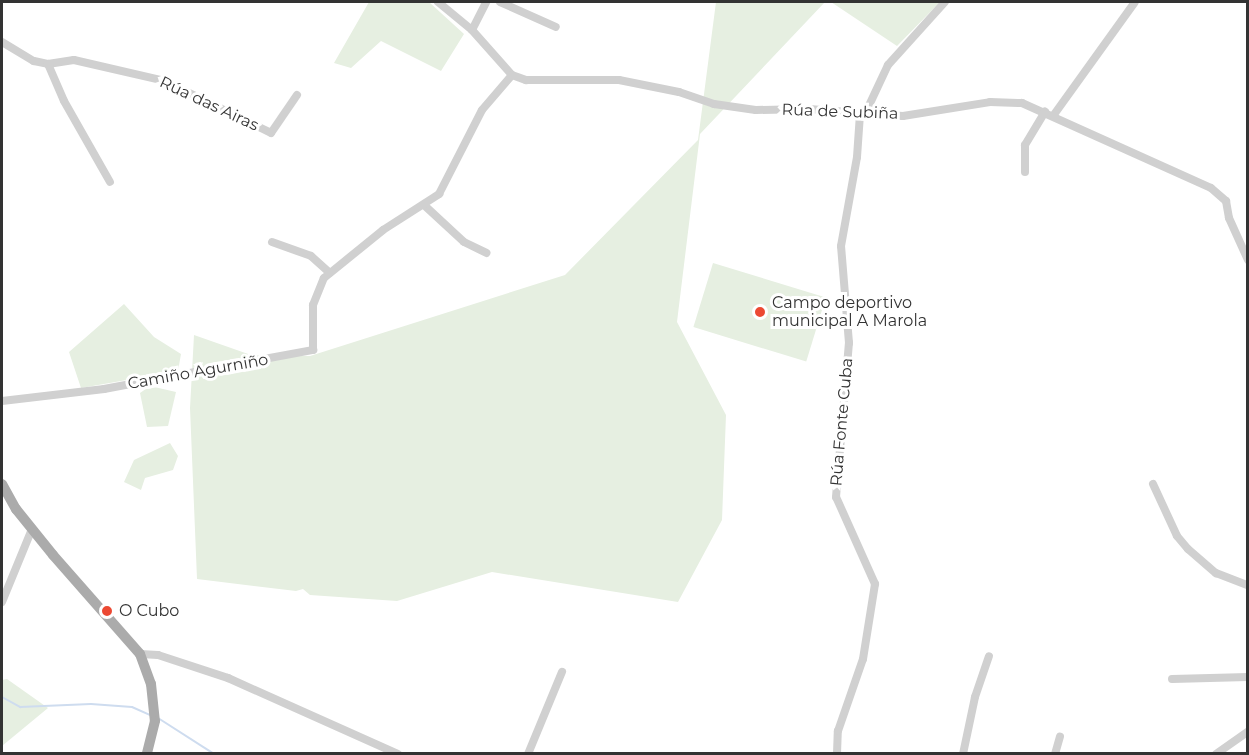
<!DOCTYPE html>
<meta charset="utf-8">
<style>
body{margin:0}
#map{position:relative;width:1249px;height:755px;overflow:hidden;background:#fff;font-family:Montserrat,sans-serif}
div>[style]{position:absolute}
.green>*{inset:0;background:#e6efe1;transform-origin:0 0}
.stream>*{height:2px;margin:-1px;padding:0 1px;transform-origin:1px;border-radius:1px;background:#cedcef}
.minor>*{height:8px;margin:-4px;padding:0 4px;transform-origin:4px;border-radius:4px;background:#d0d0d0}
.major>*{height:10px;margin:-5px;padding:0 5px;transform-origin:5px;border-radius:5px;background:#ababab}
.dots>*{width:16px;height:16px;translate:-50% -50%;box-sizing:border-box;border:3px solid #fff;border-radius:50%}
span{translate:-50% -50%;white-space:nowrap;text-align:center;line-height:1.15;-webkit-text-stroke:6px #fff;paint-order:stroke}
.street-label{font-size:16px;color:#333}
.poi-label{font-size:16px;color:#333}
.left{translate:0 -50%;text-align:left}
.frame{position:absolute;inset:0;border:3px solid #333;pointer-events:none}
</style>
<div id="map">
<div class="green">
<i style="clip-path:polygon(369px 2px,429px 2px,464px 34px,441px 71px,381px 41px,351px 68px,334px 63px)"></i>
<i style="clip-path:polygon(716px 2px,825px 2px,700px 134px,677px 322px,726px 415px,722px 520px,678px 602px,492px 572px,397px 601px,310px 595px,303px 589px,296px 591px,197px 579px,190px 408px,194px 335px,251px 355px,310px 356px,565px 275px,698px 140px)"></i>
<i style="clip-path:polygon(831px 2px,940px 2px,897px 46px)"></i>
<i style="left:713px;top:263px;width:118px;height:67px;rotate:17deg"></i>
<i style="clip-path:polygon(124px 304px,154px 337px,181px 354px,178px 371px,81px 388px,69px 352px)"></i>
<i style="clip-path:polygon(150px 386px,176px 392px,168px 426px,147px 427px,140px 393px)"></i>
<i style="clip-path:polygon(170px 443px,178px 456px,173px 470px,145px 478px,141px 490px,124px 482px,134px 460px)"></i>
<i style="clip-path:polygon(7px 679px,48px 708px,2px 746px,2px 680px)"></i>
</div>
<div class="stream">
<i style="left:2px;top:697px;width:21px;rotate:29deg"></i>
<i style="left:20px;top:707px;width:71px;rotate:-2.4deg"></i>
<i style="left:91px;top:704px;width:41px;rotate:4.2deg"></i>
<i style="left:132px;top:707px;width:20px;rotate:24deg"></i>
<i style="left:158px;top:718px;width:67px;rotate:32.7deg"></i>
</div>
<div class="minor">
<i style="left:438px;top:2px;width:44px;rotate:39.5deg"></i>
<i style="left:472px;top:30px;width:60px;rotate:48.4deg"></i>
<i style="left:512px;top:75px;width:15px;rotate:20deg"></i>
<i style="left:526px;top:80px;width:93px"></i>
<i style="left:619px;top:80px;width:61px;rotate:11.3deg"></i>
<i style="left:679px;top:92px;width:37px;rotate:19deg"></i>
<i style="left:714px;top:104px;width:42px;rotate:8.1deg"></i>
<i style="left:756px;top:110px;width:53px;rotate:-1.1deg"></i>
<i style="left:809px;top:109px;width:94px;rotate:4.3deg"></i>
<i style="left:903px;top:116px;width:88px;rotate:-9.1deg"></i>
<i style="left:990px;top:102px;width:32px;rotate:2deg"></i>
<i style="left:1022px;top:103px;width:207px;rotate:24.2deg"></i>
<i style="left:1211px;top:188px;width:20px;rotate:41deg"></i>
<i style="left:1226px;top:201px;width:17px;rotate:80deg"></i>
<i style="left:1229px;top:218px;width:46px;rotate:65.7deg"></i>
<i style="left:500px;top:2px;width:61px;rotate:24.1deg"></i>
<i style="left:472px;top:30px;width:31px;rotate:-63deg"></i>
<i style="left:2px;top:42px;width:37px;rotate:31deg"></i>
<i style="left:34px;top:61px;width:14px;rotate:12deg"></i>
<i style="left:48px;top:64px;width:26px;rotate:-9deg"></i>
<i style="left:74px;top:60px;width:93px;rotate:13deg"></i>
<i style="left:165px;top:81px;width:118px;rotate:26.1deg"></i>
<i style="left:271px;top:133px;width:46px;rotate:-55.6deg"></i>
<i style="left:48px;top:64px;width:40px;rotate:66.6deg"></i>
<i style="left:64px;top:101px;width:93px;rotate:60.4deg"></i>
<i style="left:865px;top:114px;width:54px;rotate:-64.9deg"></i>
<i style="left:888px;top:65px;width:85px;rotate:-47.9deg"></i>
<i style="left:1053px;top:116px;width:140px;rotate:-54.3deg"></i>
<i style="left:1025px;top:172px;width:27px;rotate:-90deg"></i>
<i style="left:1025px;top:145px;width:39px;rotate:-59deg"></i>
<i style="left:424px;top:205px;width:54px;rotate:42.8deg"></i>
<i style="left:464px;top:242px;width:25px;rotate:26deg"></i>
<i style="left:272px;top:242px;width:41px;rotate:19.7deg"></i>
<i style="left:311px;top:256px;width:25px;rotate:42deg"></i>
<i style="left:2px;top:401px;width:103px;rotate:-6.7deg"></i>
<i style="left:104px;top:389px;width:213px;rotate:-10.6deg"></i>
<i style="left:313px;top:350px;width:45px;rotate:-90deg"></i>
<i style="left:313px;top:305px;width:29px;rotate:-68deg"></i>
<i style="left:324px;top:278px;width:76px;rotate:-39.1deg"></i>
<i style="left:383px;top:230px;width:67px;rotate:-32.7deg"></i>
<i style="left:439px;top:194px;width:94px;rotate:-62.9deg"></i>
<i style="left:482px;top:110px;width:46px;rotate:-49.4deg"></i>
<i style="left:1153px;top:484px;width:57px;rotate:65.2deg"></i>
<i style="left:1177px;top:536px;width:17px;rotate:50deg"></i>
<i style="left:1188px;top:549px;width:37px;rotate:41deg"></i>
<i style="left:1216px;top:573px;width:34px;rotate:21deg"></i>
<i style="left:2px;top:602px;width:79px;rotate:-67.7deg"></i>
<i style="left:140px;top:654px;width:18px;rotate:3deg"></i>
<i style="left:158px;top:655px;width:74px;rotate:18.2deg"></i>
<i style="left:228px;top:678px;width:186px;rotate:24.1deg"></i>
<i style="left:1172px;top:679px;width:76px;rotate:-1.5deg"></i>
<i style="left:528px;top:754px;width:89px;rotate:-67.5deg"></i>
<i style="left:837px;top:754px;width:23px;rotate:-88deg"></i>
<i style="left:838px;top:731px;width:76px;rotate:-70.9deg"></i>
<i style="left:863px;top:659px;width:76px;rotate:-80.9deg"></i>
<i style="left:875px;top:584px;width:95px;rotate:-114.1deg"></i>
<i style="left:836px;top:497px;width:155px;rotate:-85.2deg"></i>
<i style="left:849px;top:343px;width:97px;rotate:-94.7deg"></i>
<i style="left:841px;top:246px;width:90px;rotate:-79.8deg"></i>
<i style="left:857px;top:157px;width:43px;rotate:-86deg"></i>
<i style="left:963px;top:754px;width:58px;rotate:-78.1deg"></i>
<i style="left:975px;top:697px;width:43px;rotate:-71.1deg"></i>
<i style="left:1055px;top:754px;width:18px;rotate:-74deg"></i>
<i style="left:1216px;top:754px;width:39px;rotate:-35deg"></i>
</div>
<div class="major">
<i style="left:2px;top:484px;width:29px;rotate:61deg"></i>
<i style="left:16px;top:509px;width:59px;rotate:51.2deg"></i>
<i style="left:53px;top:555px;width:132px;rotate:48.7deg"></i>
<i style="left:140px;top:654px;width:32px;rotate:70deg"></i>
<i style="left:151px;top:684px;width:37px;rotate:84deg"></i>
<i style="left:155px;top:721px;width:34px;rotate:104deg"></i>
</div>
<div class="dots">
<i style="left:760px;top:312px;background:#ec4933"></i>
<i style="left:107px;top:611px;background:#ec4933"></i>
</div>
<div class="street-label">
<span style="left:209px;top:104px;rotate:25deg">Rúa das Airas</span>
<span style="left:840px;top:112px;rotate:2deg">Rúa de Subiña</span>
<span style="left:198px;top:372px;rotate:-10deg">Camiño Agurniño</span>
<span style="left:842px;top:422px;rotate:-85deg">Rúa Fonte Cuba</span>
</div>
<div class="poi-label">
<span class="left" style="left:772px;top:312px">Campo deportivo<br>municipal A Marola</span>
<span class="left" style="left:119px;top:611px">O Cubo</span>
</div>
<div class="frame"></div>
</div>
